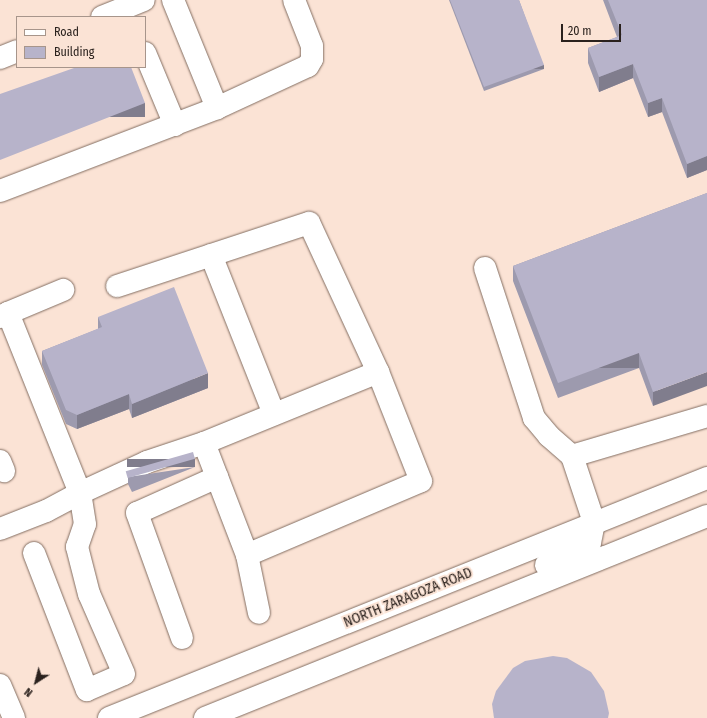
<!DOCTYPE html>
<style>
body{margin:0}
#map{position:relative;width:707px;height:718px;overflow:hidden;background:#fbe3d5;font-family:"Fira Sans Condensed",sans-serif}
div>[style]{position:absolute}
.roads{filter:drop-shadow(0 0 1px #836e62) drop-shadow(0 0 1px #836e62)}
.minor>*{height:22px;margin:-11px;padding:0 11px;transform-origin:11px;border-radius:11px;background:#fff}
.major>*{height:22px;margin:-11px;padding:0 11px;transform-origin:11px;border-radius:11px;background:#fff}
.wall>*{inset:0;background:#9d9aae}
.shaded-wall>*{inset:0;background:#807d8d;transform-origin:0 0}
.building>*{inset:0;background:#b7b3ca;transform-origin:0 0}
span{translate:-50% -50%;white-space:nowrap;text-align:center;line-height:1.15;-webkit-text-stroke:4px #fbe3d5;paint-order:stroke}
.street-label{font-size:14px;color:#2a211d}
.legend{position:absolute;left:16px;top:16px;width:130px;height:52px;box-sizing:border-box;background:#fbe3d5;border:1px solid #a7958b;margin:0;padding:5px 7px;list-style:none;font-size:12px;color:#2a211d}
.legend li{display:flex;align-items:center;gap:8px;height:20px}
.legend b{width:20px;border:1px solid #a7958b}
.north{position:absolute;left:16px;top:662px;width:40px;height:40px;-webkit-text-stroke:3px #fbe3d5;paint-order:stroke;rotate:216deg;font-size:11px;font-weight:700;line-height:16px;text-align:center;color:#2a211d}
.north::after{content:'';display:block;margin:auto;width:14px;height:18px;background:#2a211d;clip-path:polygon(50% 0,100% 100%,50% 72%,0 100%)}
.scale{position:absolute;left:561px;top:24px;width:60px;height:18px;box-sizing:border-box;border:2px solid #2a211d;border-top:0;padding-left:5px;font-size:12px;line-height:14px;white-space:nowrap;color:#2a211d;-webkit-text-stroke:3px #fbe3d5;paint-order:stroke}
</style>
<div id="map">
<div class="roads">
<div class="minor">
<i style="left:173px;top:0;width:117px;rotate:67.8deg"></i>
<i style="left:102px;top:17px;width:45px;rotate:-22deg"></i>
<i style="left:145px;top:53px;width:78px;rotate:67.4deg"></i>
<i style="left:0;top:58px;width:18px;rotate:-22deg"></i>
<i style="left:0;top:191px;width:232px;rotate:-20.9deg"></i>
<i style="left:217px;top:108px;width:100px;rotate:-24.8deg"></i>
<i style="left:308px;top:66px;width:8px;rotate:-60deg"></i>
<i style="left:312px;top:59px;width:13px;rotate:-90deg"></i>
<i style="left:312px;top:46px;width:49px;rotate:-111.4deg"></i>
<i style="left:211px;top:255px;width:171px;rotate:68.4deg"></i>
<i style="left:485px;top:268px;width:158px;rotate:71.9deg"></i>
<i style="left:534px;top:418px;width:23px;rotate:50deg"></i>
<i style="left:549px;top:436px;width:30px;rotate:41deg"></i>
<i style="left:572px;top:456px;width:70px;rotate:71.6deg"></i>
<i style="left:8px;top:313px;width:60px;rotate:-22.7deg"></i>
<i style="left:0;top:317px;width:9px;rotate:-27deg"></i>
<i style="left:8px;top:313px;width:194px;rotate:68.2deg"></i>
<i style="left:80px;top:493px;width:38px;rotate:152deg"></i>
<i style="left:46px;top:511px;width:49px;rotate:158.6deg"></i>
<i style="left:204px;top:443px;width:120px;rotate:69deg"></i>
<i style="left:247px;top:555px;width:59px;rotate:78.3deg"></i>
<i style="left:572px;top:456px;width:141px;rotate:-16.5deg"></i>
<i style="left:0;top:461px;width:11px;rotate:68deg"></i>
<i style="left:34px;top:553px;width:147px;rotate:68.9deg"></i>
<i style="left:87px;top:690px;width:40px;rotate:-23.4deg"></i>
<i style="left:124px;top:674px;width:87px;rotate:-113.6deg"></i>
<i style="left:89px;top:594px;width:49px;rotate:-104.3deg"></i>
<i style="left:77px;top:547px;width:24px;rotate:-71deg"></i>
<i style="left:85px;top:524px;width:31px;rotate:-99deg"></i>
<i style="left:80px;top:493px;width:74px;rotate:-24.8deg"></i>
<i style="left:147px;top:462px;width:60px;rotate:-18.4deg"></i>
<i style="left:204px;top:443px;width:188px;rotate:-22.2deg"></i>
<i style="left:378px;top:372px;width:164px;rotate:-114.8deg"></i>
<i style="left:309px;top:223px;width:202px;rotate:161.8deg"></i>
<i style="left:247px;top:555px;width:189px;rotate:-23deg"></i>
<i style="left:421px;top:481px;width:117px;rotate:-111.5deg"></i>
<i style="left:182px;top:638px;width:133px;rotate:-109.8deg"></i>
<i style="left:137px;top:513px;width:88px;rotate:-24.2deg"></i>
<i style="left:0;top:685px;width:36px;rotate:67deg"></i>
</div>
<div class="major">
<i style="left:546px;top:565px;width:49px;rotate:-26.6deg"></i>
<i style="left:590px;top:543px;width:21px;rotate:-79deg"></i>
<i style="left:109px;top:718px;width:644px;rotate:-21.87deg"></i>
<i style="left:205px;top:718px;width:541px;rotate:-21.92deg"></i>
</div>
</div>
<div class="wall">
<i style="clip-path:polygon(449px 0,519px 0,544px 69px,484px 91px)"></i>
<i style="clip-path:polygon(603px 0,707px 0,707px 170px,687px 178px,662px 112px,648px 117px,633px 78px,599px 92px,588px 63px,588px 48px,617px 37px)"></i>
<i style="clip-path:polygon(707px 193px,653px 406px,639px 368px,558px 398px,513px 281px,513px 266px)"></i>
<i style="clip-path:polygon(98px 317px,208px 388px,132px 418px,129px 409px,77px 429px,66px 424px,42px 365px,42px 351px,98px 329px)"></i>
<i style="clip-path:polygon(195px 467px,132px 492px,128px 484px,128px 477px)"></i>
</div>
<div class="shaded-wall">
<i style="clip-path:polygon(633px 64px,633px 78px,599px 92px,599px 77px)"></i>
<i style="left:544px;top:65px;width:4px;height:64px;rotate:90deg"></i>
<i style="clip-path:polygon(662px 98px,662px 112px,648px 117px,648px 103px)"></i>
<i style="left:145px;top:103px;width:14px;height:156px;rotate:90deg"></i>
<i style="clip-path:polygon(707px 156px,707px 170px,687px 178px,687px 164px)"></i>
<i style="left:639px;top:353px;width:15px;height:86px;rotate:90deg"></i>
<i style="clip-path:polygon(707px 372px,707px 386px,653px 406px,653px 392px)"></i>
<i style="clip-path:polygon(208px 373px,208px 388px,132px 418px,132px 404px)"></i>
<i style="clip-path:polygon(129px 394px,129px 409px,77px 429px,77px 415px)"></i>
<i style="left:195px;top:459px;width:8px;height:68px;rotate:90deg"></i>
</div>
<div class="building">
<i style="clip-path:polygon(450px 0,519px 0,544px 65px,484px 87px)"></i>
<i style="clip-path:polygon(608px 0,707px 0,707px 156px,687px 164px,662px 98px,648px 103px,633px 64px,599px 77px,588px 48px,622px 35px)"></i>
<i style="clip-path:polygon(74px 67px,131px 67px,145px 103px,0 160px,0 94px,74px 68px)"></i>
<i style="clip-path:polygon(707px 193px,707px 372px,653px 392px,639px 353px,558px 383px,513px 266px)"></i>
<i style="clip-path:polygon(174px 287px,208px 373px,132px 404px,129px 394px,77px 415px,66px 410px,42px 351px,102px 327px,98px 317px)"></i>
<i style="left:193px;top:452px;width:7px;height:70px;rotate:74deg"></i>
<i style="clip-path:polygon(553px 656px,567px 658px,591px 672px,604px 691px,609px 713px,608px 718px,494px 718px,492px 704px,496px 691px,513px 668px,525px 661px)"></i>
</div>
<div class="street-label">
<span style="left:408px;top:598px;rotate:-22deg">NORTH ZARAGOZA ROAD</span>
</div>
<ul class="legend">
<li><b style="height:5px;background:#fff"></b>Road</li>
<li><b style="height:11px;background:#b7b3ca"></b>Building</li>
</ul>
<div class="north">N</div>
<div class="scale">20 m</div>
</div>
